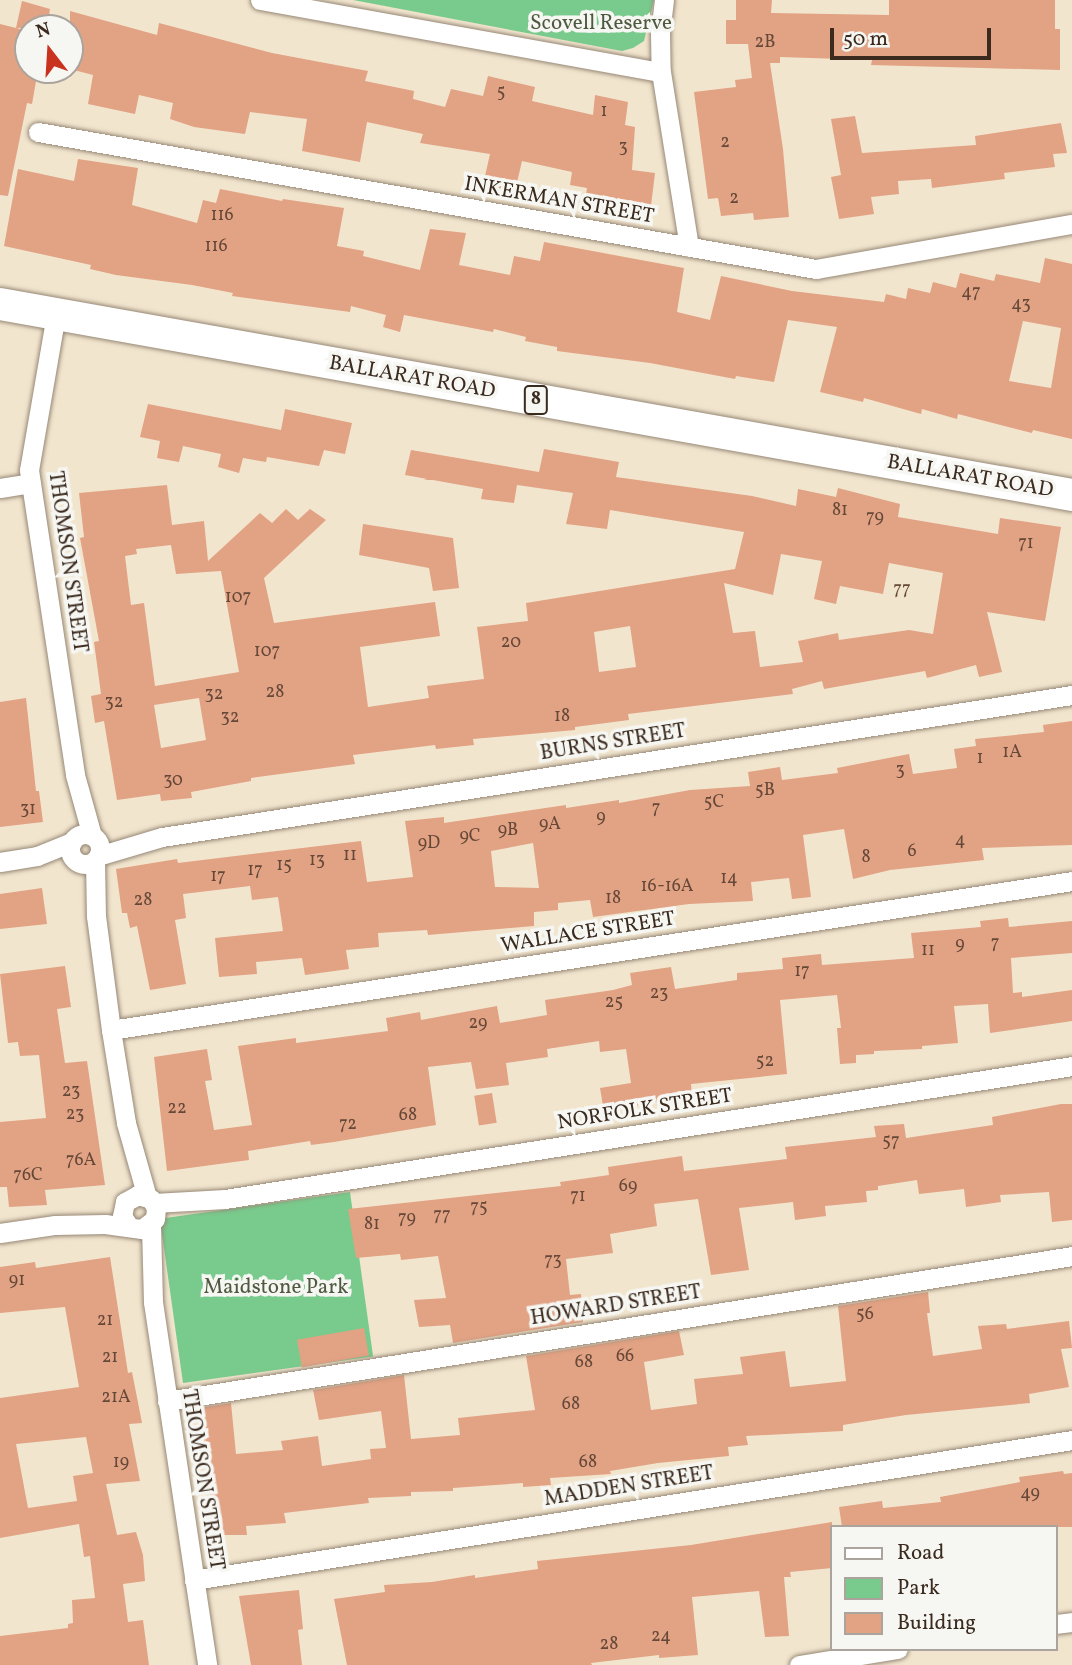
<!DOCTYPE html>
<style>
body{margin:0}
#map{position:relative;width:1072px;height:1665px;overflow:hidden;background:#f2e5ce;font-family:Vollkorn,serif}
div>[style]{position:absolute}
.green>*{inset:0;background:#79cb8d;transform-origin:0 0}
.building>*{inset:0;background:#e2a284;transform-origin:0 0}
.roads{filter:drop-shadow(0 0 2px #968876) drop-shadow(0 0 2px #968876)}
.minor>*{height:19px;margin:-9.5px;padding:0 9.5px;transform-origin:9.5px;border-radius:9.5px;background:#fff}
.minor>.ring{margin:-9.5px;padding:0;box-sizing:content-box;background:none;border:19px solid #fff;border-radius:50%}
.trunk>*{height:32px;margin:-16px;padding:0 16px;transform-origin:16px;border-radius:16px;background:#fff}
span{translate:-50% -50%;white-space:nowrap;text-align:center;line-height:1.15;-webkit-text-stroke:7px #f6f6f2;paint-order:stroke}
.number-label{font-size:18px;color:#654838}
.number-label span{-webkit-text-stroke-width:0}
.shield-label span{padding:2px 5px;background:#f6f6f2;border:2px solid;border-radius:5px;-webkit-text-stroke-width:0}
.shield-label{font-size:19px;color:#3b2a1e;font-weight:700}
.park-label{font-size:21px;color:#4e5a3f}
.street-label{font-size:21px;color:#3b2a1e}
.legend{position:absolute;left:830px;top:1525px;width:228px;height:126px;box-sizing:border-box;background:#f6f6f2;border:2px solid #aba49d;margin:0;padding:9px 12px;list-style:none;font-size:21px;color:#3b2a1e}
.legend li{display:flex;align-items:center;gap:14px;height:35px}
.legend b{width:35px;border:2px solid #aba49d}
.north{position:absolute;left:14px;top:14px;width:70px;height:70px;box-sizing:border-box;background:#f6f6f2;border:2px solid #aba49d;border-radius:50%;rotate:343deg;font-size:19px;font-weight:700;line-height:28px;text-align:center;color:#3b2a1e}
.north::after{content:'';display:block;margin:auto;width:24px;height:32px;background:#c8321e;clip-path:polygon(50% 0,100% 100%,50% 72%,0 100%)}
.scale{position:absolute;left:830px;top:28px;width:161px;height:32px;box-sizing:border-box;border:4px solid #3b2a1e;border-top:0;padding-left:9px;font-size:21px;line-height:24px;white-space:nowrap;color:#3b2a1e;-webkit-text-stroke:5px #f6f6f2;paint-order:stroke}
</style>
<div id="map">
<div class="green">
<i style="clip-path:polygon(353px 0,654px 0,644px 41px,633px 48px,622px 51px)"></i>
<i style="left:350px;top:1192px;width:166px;height:192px;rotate:82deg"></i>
</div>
<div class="building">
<i style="clip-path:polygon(736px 0,772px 0,771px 13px,889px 15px,889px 0,1055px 0,1055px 29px,1060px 29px,1060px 70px,871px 65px,872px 60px,780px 57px,780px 63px,770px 63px,783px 149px,789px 217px,754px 220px,753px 213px,721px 216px,718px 198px,708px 199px,694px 92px,736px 87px,735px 80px,752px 78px,748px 44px,726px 44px,726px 20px,736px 20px)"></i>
<i style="clip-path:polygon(22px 1px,50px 9px,47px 28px,16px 28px)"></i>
<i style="clip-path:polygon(70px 11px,157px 35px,159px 23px,272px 53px,368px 71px,365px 81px,414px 91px,413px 99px,445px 107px,451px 89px,483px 96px,488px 76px,535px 87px,532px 101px,593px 115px,595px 95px,628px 102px,625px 125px,635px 127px,632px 170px,655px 173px,650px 214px,585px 201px,587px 188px,570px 185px,572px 172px,522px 161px,515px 191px,483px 185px,490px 154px,420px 143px,423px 134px,367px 122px,360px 162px,302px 151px,307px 119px,250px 112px,245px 134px,194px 127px,170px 119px,173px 103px,139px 95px,135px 114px,88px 104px,93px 75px,70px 69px)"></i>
<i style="clip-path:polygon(0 24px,28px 31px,28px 70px,38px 70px,32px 104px,27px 103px,8px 196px,0 195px)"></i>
<i style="clip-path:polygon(855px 116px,862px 153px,976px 145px,975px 136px,1061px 123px,1067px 153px,1053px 154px,1055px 167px,1004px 173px,1005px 179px,932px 188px,931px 179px,898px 181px,899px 194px,871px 197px,874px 214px,839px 219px,831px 177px,841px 175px,831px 119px)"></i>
<i style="clip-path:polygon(evenodd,78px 159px,138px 168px,132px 205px,197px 223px,203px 200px,216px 203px,220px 189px,282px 201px,283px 199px,344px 208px,337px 246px,364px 251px,363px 256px,420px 270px,430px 229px,466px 233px,459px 265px,510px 275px,514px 256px,540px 261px,544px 242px,684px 268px,677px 312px,710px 320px,721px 276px,792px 291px,884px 302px,886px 294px,906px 299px,908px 288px,930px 293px,933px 282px,956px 288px,960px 273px,994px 281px,996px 274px,1040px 283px,1045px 258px,1072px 264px,1072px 439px,1033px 430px,1032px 433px,958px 414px,957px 419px,922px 409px,921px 414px,864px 398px,863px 402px,820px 392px,837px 327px,788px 320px,774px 382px,736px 376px,735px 379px,650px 363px,557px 351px,557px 347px,525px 341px,526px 337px,494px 329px,493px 332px,404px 315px,400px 332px,383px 327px,386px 315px,351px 306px,350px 312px,232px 296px,233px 293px,192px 285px,116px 275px,90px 269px,91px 265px,4px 246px,18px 169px,74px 181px,78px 159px,1023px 321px,1061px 328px,1051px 388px,1009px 381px,1023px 321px)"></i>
<i style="clip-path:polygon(148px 404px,281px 430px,285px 409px,352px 423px,345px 454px,324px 450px,319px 466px,267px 457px,266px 462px,243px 458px,239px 473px,218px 467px,221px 454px,183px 446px,179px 462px,157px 458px,160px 441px,140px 437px)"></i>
<i style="clip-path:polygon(evenodd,544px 449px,619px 462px,616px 477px,752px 496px,796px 506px,798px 489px,836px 497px,838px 488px,900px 504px,898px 517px,998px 534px,1000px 518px,1061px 527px,1045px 621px,987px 612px,1002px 672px,979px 677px,976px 665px,927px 678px,925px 671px,824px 689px,822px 681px,792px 689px,793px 694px,628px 714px,629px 720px,575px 727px,575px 730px,473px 739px,474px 745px,436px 749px,435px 745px,353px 755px,355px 764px,251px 778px,251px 781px,191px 792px,192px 798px,161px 801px,160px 794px,117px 800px,104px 721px,95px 723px,91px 696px,101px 694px,94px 642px,99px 641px,80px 538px,84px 537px,79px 493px,167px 485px,172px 525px,204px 521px,208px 561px,260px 513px,272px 523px,286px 509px,298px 520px,310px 509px,326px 520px,264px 578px,274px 623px,435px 602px,440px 636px,360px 647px,368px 707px,429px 698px,427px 686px,484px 679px,477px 627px,528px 621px,526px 603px,735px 569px,744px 532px,610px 510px,607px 529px,566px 524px,573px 493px,517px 485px,514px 503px,481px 499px,483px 489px,405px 475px,411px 450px,539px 472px,544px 449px,171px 545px,176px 574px,221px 571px,239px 672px,155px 686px,144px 603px,131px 605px,125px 556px,137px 554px,136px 549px,171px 545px,544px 449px,781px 554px,822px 561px,814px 599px,836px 604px,840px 586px,883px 594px,889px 563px,943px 573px,933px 634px,909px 630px,839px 640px,838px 633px,798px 641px,803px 662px,760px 667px,755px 631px,733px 633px,724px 583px,773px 595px,781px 554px,544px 449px,630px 626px,636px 667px,599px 672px,594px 632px,630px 626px,544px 449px,199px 698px,206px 740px,161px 748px,154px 705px,199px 698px)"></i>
<i style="clip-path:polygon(363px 524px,453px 538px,459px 588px,433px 591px,429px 568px,359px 555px)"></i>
<i style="clip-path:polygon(26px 698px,36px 791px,39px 791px,43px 822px,0 827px,0 702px)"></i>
<i style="clip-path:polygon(evenodd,1072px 721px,1072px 845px,982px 848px,984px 860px,890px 870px,853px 879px,844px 829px,803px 835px,811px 897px,792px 899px,789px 878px,751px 882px,753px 901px,689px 904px,593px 917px,590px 900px,558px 903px,558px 910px,534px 912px,534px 926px,428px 935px,427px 930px,378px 933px,379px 947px,346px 950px,349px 969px,305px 975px,302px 958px,256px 962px,257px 974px,219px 977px,215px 938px,283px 931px,278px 897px,252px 900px,250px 886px,183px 894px,186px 918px,175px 920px,186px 984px,150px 990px,137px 926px,130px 928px,127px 913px,122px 913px,116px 869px,177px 859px,178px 863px,361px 841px,367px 882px,413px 877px,405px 821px,444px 817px,444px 823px,566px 805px,566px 808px,619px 800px,619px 803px,690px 790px,750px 786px,748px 772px,780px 767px,782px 780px,838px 773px,837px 768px,909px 754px,913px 774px,957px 768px,954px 749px,976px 746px,975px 739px,1044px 732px,1043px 725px,1072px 721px,533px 843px,539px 888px,495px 887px,491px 851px,533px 843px)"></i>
<i style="clip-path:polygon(42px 888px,47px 924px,0 929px,0 894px)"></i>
<i style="clip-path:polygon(1008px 918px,1009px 927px,1072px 921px,1072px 953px,1011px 958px,1013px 993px,1022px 992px,1022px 997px,1072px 990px,1072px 1021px,990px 1033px,988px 1004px,954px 1006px,958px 1043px,922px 1046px,922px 1049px,874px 1051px,874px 1054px,856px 1055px,856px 1063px,840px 1064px,837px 1028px,841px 1028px,837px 995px,780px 1000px,787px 1074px,691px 1084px,692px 1095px,604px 1112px,600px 1088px,631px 1083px,626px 1049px,600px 1052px,599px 1041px,547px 1049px,548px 1057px,506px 1063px,509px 1085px,476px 1089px,471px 1062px,428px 1067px,436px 1125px,334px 1142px,311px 1145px,310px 1141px,248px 1151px,249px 1160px,167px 1171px,154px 1057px,207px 1049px,212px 1080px,205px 1081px,214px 1130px,252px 1125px,238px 1046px,296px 1038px,296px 1043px,388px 1031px,386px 1018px,420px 1012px,421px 1020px,497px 1006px,500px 1023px,547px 1015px,545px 1000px,613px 990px,632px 985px,630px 973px,671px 967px,675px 989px,737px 980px,737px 973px,783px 969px,782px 958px,821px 954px,822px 965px,914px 958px,911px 933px,981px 927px,980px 921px)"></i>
<i style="clip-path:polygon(65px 966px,71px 1007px,57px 1009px,65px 1063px,87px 1061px,105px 1185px,45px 1190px,47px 1205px,9px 1207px,7px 1187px,0 1187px,0 1122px,46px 1118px,39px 1055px,20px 1056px,18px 1042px,8px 1043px,0 974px)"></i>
<i style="left:492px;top:1093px;width:30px;height:18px;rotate:81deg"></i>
<i style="clip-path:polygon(1061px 1104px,1072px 1104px,1072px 1220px,1052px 1222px,1049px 1192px,1000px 1195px,1001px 1202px,966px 1207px,964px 1189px,919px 1194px,917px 1180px,878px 1186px,878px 1190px,866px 1191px,867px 1202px,825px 1206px,826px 1216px,795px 1220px,793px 1202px,739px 1208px,749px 1270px,711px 1275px,698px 1199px,654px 1204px,657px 1226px,610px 1234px,613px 1253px,566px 1259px,570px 1295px,581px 1294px,583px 1322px,453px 1343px,450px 1325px,419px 1327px,414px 1300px,446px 1298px,438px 1256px,401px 1260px,400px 1254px,356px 1258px,348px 1209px,561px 1186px,560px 1182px,609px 1175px,608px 1167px,682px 1156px,684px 1171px,787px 1159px,785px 1147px,876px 1137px,874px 1126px,904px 1124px,906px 1138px,993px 1125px,992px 1117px)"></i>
<i style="clip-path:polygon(evenodd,110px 1257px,128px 1373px,132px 1372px,142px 1423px,129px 1424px,140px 1481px,106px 1484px,117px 1535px,136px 1532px,143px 1555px,145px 1581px,123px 1584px,128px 1622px,143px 1620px,149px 1665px,0 1665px,0 1636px,68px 1628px,68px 1624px,73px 1623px,72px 1600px,95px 1598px,90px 1556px,84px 1557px,79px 1524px,0 1538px,0 1398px,79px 1387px,65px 1307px,0 1313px,0 1267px,35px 1262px,36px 1268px,110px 1257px,86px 1437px,93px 1473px,73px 1476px,77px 1501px,28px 1508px,16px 1444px,86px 1437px)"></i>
<i style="clip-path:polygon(928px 1292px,930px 1313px,927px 1313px,933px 1356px,982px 1349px,978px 1326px,1006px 1324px,1007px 1329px,1069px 1321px,1072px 1348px,1061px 1349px,1069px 1387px,1029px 1394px,1030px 1403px,906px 1415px,843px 1425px,843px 1431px,746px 1436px,748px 1445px,728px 1447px,729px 1456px,658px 1463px,610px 1471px,611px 1474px,550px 1478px,551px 1485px,523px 1487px,523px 1483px,453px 1488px,453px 1491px,411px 1492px,411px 1496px,368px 1498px,369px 1503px,284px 1513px,286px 1523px,246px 1526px,247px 1535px,215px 1535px,199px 1408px,231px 1403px,236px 1454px,283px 1450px,281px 1441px,318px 1436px,322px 1466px,371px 1459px,370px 1449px,386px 1448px,381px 1411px,319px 1420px,313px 1390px,404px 1375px,411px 1439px,460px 1435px,458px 1418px,535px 1410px,526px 1356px,679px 1331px,684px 1355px,644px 1362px,651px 1410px,697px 1404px,694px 1379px,743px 1374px,740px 1357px,785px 1351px,790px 1387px,846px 1381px,838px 1306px)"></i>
<i style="left:364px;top:1328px;width:28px;height:68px;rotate:80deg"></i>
<i style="clip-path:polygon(1063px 1471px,1064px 1474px,1072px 1473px,1072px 1527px,842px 1527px,839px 1507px,882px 1501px,883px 1508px,941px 1502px,940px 1497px,1020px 1482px,1019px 1477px)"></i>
<i style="clip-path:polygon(832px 1522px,832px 1568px,790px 1572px,791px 1577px,784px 1577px,789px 1636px,765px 1637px,759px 1591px,692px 1597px,698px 1655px,659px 1658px,659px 1655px,591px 1663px,592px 1665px,347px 1665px,334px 1599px,385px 1592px,384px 1585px,432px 1582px,475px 1575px,475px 1578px,538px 1569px,537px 1561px,691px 1545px)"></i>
<i style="clip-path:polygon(299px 1590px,303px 1629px,298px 1630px,302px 1665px,251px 1665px,239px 1596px)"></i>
</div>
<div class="roads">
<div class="minor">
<i style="left:260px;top:0;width:407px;rotate:10.2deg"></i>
<i style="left:664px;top:0;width:33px;rotate:97deg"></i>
<i style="left:660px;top:33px;width:39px;rotate:89deg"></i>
<i style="left:661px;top:72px;width:177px;rotate:80.9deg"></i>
<i style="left:38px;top:132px;width:790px;rotate:9.99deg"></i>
<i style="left:816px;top:269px;width:260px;rotate:-10deg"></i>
<i style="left:56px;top:314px;width:158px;rotate:99.8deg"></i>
<i style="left:29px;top:470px;width:308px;rotate:81.4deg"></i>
<i style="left:75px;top:775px;width:63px;rotate:74.4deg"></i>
<i style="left:0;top:488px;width:31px;rotate:-9deg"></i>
<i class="ring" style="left:70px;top:834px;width:11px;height:11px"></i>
<i style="left:98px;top:856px;width:67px;rotate:-16.5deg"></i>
<i style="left:162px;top:837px;width:921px;rotate:-8.87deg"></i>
<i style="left:95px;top:860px;width:56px;rotate:89deg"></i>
<i style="left:96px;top:916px;width:115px;rotate:82.5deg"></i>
<i style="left:111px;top:1030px;width:94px;rotate:80.8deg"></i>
<i style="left:126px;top:1123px;width:77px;rotate:74.2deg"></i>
<i style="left:0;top:862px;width:37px;rotate:-9deg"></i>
<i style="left:37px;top:856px;width:38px;rotate:-22deg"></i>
<i style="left:111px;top:1030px;width:972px;rotate:-8.81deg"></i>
<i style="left:154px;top:1203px;width:71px;rotate:-3.2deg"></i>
<i style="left:225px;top:1199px;width:857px;rotate:-8.92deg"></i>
<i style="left:151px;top:1226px;width:76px;rotate:88.5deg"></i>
<i style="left:153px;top:1302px;width:367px;rotate:81.5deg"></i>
<i style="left:0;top:1233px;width:56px;rotate:-8.3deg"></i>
<i style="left:55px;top:1225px;width:50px;rotate:-1.1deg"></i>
<i style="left:105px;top:1224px;width:37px;rotate:8deg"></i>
<i style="left:142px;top:1229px;width:16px;rotate:-38deg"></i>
<i style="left:155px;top:1219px;width:11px;rotate:-85deg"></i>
<i style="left:156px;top:1208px;width:10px;rotate:-119deg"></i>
<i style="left:151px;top:1199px;width:14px;rotate:-163deg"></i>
<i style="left:138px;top:1195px;width:15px;rotate:152deg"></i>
<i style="left:125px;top:1202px;width:14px;rotate:102deg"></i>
<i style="left:122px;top:1216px;width:11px;rotate:56deg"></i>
<i style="left:167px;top:1401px;width:917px;rotate:-9.1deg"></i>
<i style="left:194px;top:1580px;width:889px;rotate:-9.06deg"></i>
<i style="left:1056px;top:1624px;width:16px;rotate:-7deg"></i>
<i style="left:799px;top:1665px;width:100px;rotate:-9.2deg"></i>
</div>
<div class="trunk">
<i style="left:0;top:304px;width:1089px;rotate:10.1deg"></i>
</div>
</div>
<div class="number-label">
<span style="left:765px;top:43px">2B</span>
<span style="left:501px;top:93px">5</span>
<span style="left:604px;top:112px">1</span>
<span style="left:725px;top:143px">2</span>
<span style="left:623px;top:148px">3</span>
<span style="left:734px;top:199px">2</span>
<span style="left:222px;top:216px">116</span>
<span style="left:216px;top:247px">116</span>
<span style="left:971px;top:293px">47</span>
<span style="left:1021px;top:305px">43</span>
<span style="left:840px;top:511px">81</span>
<span style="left:875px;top:518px">79</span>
<span style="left:1026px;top:544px">71</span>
<span style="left:902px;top:590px">77</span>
<span style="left:238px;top:598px">107</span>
<span style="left:511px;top:643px">20</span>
<span style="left:267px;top:652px">107</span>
<span style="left:275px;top:693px">28</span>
<span style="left:214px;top:695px">32</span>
<span style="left:114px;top:703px">32</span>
<span style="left:562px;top:717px">18</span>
<span style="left:230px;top:718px">32</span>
<span style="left:1012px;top:753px">1A</span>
<span style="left:980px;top:759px">1</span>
<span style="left:900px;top:771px">3</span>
<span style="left:173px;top:781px">30</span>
<span style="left:765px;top:791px">5B</span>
<span style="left:714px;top:803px">5C</span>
<span style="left:656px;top:809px">7</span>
<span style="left:28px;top:810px">31</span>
<span style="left:601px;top:818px">9</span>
<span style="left:550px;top:825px">9A</span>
<span style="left:508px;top:831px">9B</span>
<span style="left:470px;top:837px">9C</span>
<span style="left:960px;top:841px">4</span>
<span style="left:429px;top:844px">9D</span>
<span style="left:912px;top:852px">6</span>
<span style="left:350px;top:856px">11</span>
<span style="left:866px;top:858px">8</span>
<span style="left:317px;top:861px">13</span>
<span style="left:284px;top:866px">15</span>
<span style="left:255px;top:871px">17</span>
<span style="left:218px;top:877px">17</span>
<span style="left:729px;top:879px">14</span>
<span style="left:667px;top:887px">16-16A</span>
<span style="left:613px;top:899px">18</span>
<span style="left:143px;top:901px">28</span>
<span style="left:995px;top:944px">7</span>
<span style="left:960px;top:945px">9</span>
<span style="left:928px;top:951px">11</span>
<span style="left:802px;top:972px">17</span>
<span style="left:659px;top:994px">23</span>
<span style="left:614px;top:1003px">25</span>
<span style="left:478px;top:1024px">29</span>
<span style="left:765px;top:1062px">52</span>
<span style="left:71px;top:1092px">23</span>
<span style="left:177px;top:1109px">22</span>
<span style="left:75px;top:1115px">23</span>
<span style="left:408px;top:1116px">68</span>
<span style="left:348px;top:1125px">72</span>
<span style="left:891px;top:1142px">57</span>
<span style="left:81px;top:1161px">76A</span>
<span style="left:28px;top:1176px">76C</span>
<span style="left:628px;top:1187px">69</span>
<span style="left:578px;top:1197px">71</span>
<span style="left:479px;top:1208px">75</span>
<span style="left:442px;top:1216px">77</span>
<span style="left:407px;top:1219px">79</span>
<span style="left:372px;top:1225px">81</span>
<span style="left:553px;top:1261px">73</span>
<span style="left:17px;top:1281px">91</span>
<span style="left:865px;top:1315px">56</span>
<span style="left:105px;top:1321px">21</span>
<span style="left:625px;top:1357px">66</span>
<span style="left:110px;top:1358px">21</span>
<span style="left:584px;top:1363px">68</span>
<span style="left:116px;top:1398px">21A</span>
<span style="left:571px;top:1405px">68</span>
<span style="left:121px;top:1463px">19</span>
<span style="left:588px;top:1463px">68</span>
<span style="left:1030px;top:1494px">49</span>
<span style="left:661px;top:1637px">24</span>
<span style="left:609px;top:1645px">28</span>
</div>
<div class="shield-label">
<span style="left:536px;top:400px">8</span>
</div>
<div class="park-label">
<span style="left:601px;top:24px">Scovell Reserve</span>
<span style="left:276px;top:1288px">Maidstone Park</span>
</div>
<div class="street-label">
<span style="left:559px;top:201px;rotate:10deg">INKERMAN STREET</span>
<span style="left:412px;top:378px;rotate:10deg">BALLARAT ROAD</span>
<span style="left:970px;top:477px;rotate:10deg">BALLARAT ROAD</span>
<span style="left:67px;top:562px;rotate:82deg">THOMSON STREET</span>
<span style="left:613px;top:743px;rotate:-9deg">BURNS STREET</span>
<span style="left:588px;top:933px;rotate:-9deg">WALLACE STREET</span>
<span style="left:645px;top:1110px;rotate:-9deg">NORFOLK STREET</span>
<span style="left:616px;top:1306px;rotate:-9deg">HOWARD STREET</span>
<span style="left:202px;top:1480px;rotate:81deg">THOMSON STREET</span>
<span style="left:629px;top:1487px;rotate:-9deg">MADDEN STREET</span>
</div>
<ul class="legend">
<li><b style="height:9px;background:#fff"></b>Road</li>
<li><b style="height:19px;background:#79cb8d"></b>Park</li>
<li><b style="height:19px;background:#e2a284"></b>Building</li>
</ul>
<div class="north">N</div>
<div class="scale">50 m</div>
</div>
